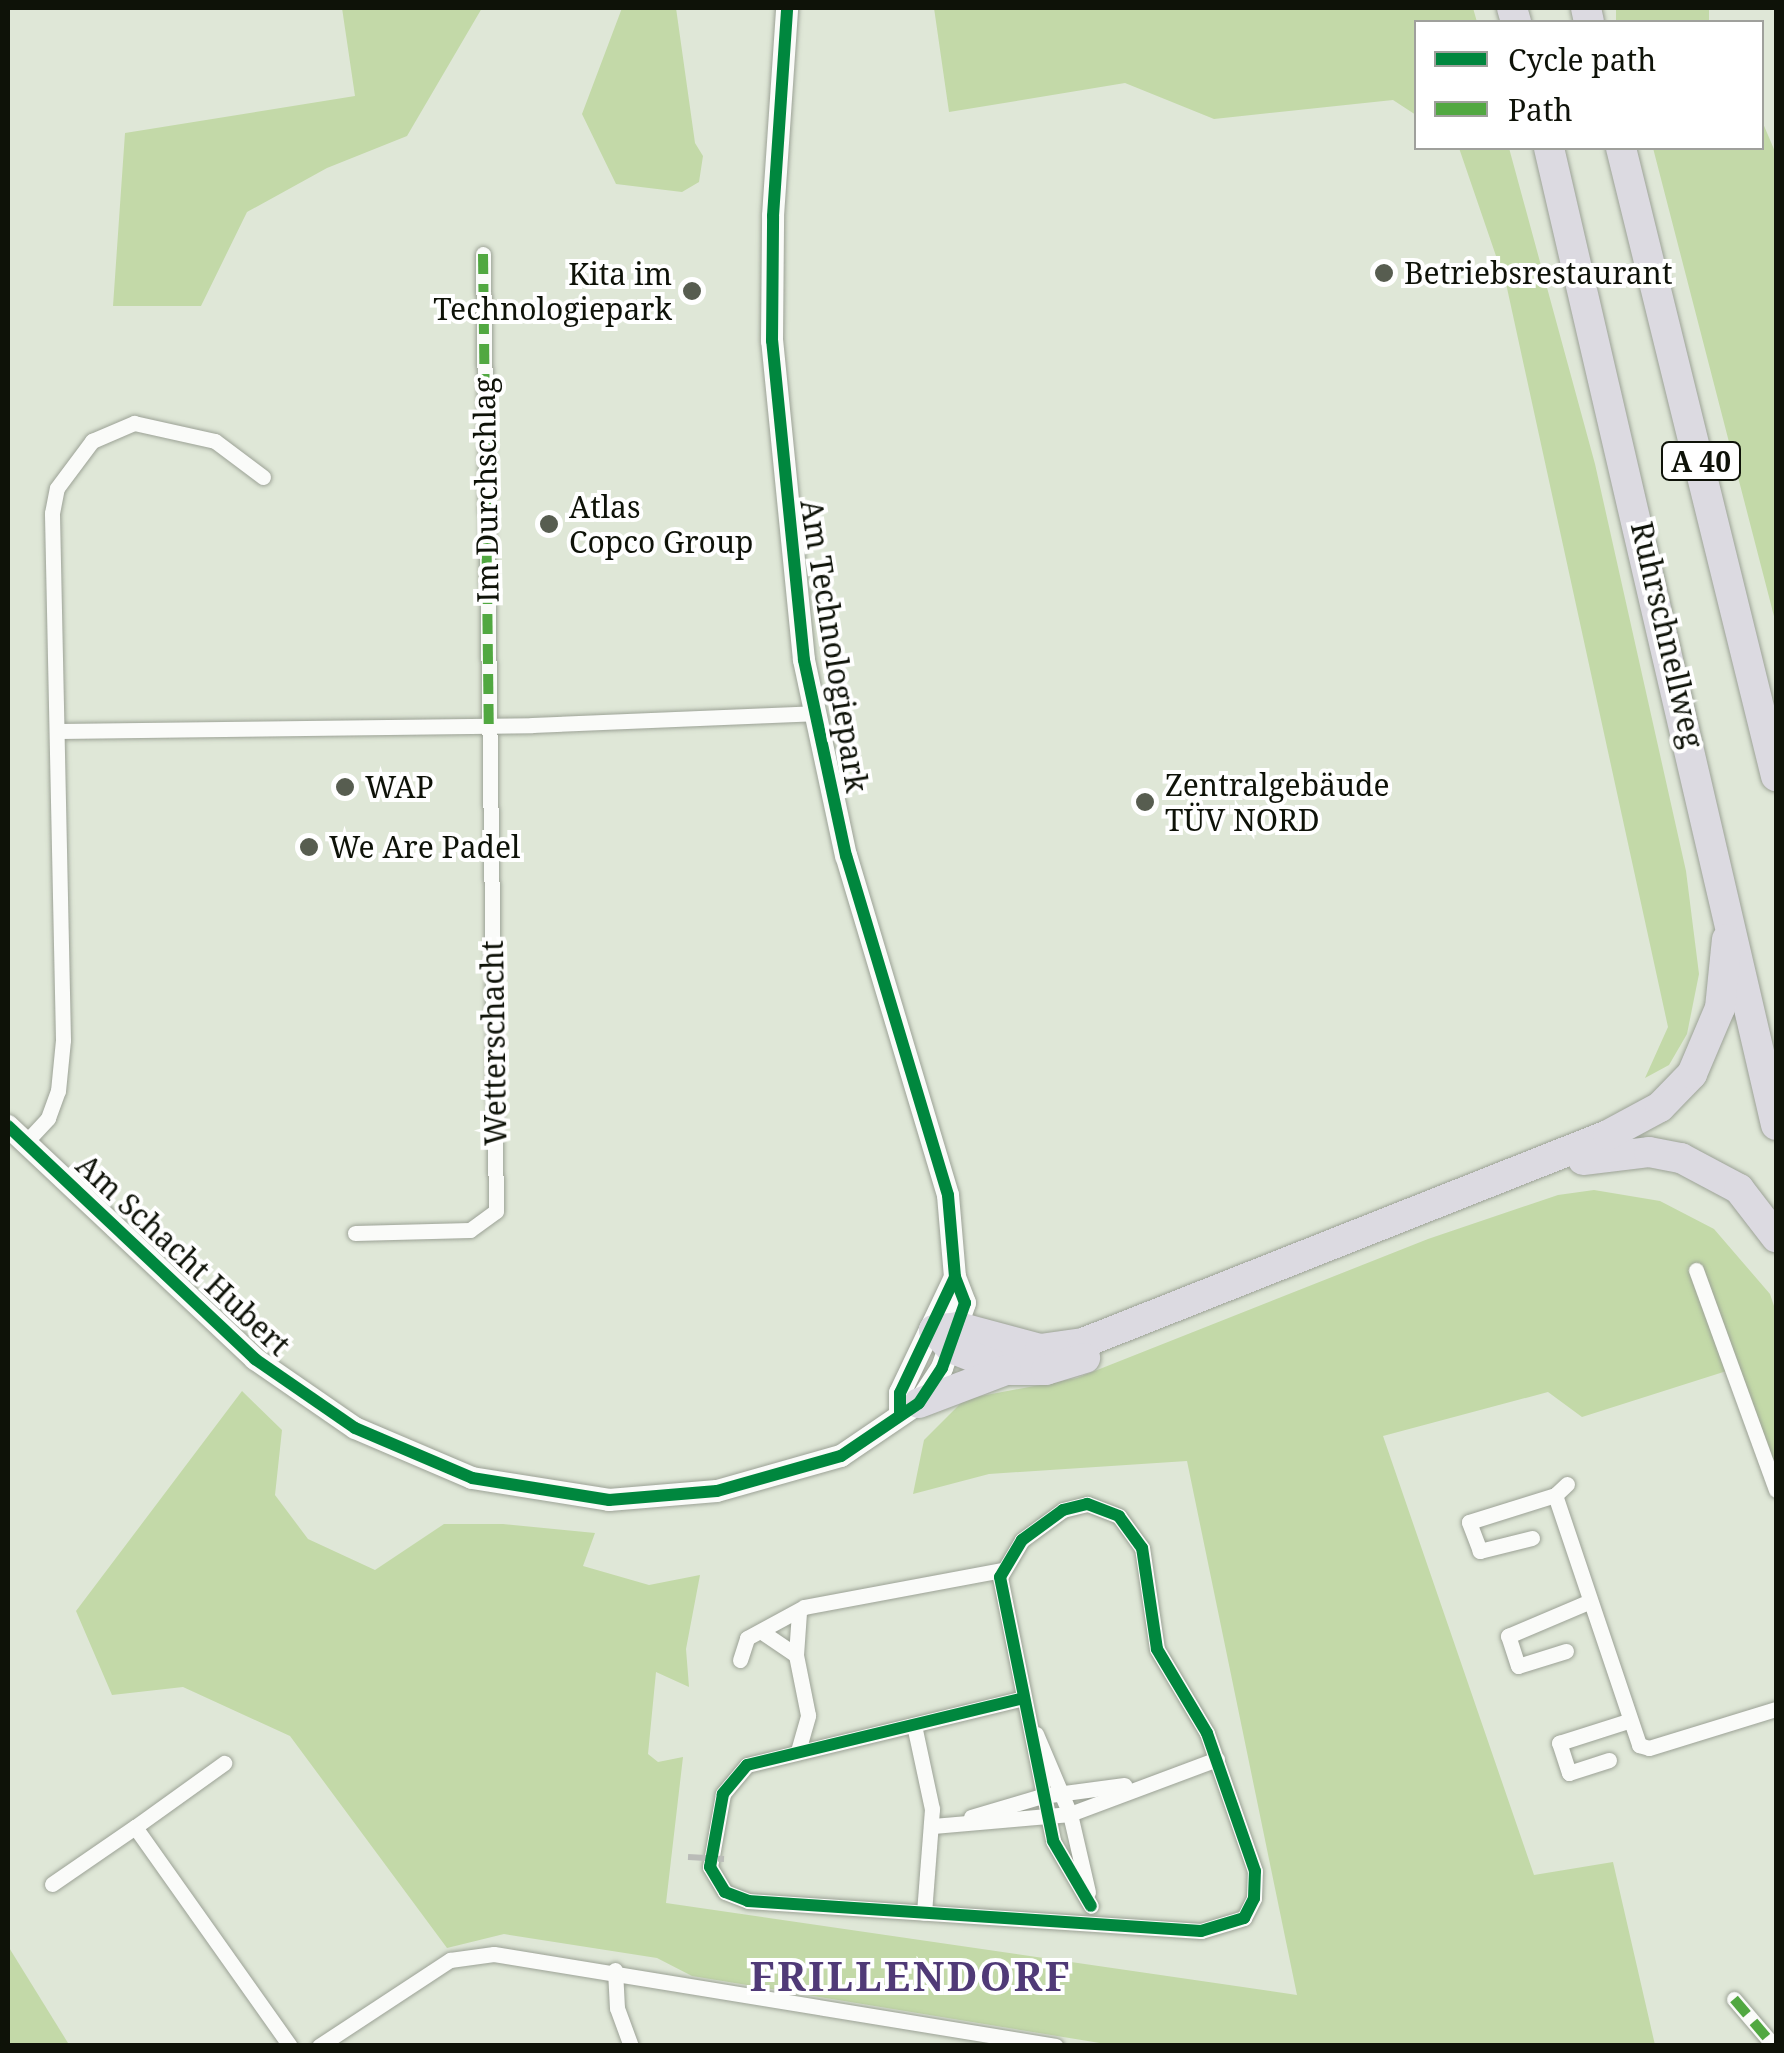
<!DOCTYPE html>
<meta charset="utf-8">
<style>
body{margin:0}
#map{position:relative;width:1784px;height:2053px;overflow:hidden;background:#dfe7d7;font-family:"Noto Serif",serif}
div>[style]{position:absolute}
.green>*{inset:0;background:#c3d9a8;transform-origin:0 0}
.roads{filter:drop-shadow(0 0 2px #9ca296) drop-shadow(0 0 2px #9ca296)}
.street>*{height:15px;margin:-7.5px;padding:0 7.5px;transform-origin:7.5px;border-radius:7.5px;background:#fafbf9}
.secondary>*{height:22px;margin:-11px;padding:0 11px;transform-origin:11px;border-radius:11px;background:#fafbf9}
.highway>*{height:30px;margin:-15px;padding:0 15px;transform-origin:15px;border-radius:15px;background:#dcdae1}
.rail>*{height:6px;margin-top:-3px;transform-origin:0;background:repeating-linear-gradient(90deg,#babcb8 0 20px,transparent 0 30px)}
.quiet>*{height:10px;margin-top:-5px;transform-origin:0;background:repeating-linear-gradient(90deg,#51a841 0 20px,transparent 0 30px)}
.cycleway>*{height:12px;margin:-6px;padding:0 6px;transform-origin:6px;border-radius:6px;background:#00873e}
.dots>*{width:28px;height:28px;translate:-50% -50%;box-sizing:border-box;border:5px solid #fff;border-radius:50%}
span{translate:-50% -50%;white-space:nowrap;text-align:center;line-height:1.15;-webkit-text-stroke:8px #fff;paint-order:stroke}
.shield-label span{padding:2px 8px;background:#fff;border:2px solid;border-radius:8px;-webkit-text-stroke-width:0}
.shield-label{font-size:28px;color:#0e1208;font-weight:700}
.poi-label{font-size:30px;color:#0e1208}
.left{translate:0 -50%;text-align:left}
.right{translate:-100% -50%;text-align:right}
.street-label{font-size:30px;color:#0e1208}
.district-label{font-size:40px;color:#503a77;font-weight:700;letter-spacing:2.5px}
.frame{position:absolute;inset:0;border:10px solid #0e1208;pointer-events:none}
.legend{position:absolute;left:1414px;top:20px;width:350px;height:130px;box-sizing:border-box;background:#fff;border:2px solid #9fa09c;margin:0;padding:12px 18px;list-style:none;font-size:30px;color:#0e1208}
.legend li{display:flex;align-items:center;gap:20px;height:50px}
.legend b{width:50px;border:2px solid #9fa09c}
</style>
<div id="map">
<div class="green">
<i style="clip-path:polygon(342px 8px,482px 8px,407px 136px,327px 168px,247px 212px,201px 306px,113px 306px,125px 133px,355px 96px)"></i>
<i style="clip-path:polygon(622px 8px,676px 8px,695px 143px,703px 156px,699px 182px,682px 192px,616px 184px,582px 114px)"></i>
<i style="clip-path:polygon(934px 8px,1473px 8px,1477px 22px,1416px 22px,1416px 115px,1393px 100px,1214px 119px,1125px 83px,949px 112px)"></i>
<i style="left:1616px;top:8px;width:93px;height:15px"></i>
<i style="clip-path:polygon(1762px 121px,1776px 154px,1776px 624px,1653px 148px,1762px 148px)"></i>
<i style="clip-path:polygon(1459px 148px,1509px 148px,1595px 464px,1686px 871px,1699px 974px,1687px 1034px,1669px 1065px,1645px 1078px,1668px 1027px,1507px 288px)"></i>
<i style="clip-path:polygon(1594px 1190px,1660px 1201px,1714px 1229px,1770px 1294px,1776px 1312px,1776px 1478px,1736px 1368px,1582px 1417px,1548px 1392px,1383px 1436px,1534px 1875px,1613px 1862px,1655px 2045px,1112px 2045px,692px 1976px,657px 1958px,504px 1934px,447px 1948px,290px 1736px,183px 1687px,112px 1695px,76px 1611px,242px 1391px,282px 1430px,275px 1495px,308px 1539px,375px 1570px,444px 1524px,503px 1524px,595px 1533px,583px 1566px,649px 1585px,700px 1575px,686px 1649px,689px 1687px,656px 1672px,648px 1754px,658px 1762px,683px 1757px,666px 1903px,1297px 1995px,1187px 1461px,989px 1474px,913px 1494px,924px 1440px,965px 1399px,1077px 1378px,1428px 1239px,1558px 1195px)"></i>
<i style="clip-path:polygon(8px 1946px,68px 2043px,8px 2045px)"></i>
</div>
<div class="roads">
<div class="street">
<i style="left:59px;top:731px;width:473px;rotate:-0.7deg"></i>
<i style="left:532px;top:725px;width:282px;rotate:-2.4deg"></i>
<i style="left:25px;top:1143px;width:34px;rotate:-47deg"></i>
<i style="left:48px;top:1118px;width:29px;rotate:-70deg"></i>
<i style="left:58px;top:1091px;width:51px;rotate:-84.4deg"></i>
<i style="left:63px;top:1040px;width:527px;rotate:-91.2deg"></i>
<i style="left:52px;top:513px;width:25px;rotate:-79deg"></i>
<i style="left:57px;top:488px;width:59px;rotate:-53.3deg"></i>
<i style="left:92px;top:441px;width:46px;rotate:-23.2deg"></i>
<i style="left:134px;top:423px;width:83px;rotate:12.5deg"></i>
<i style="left:215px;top:441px;width:60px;rotate:36.9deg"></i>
<i style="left:355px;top:1233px;width:115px;rotate:-1.5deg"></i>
<i style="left:470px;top:1230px;width:32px;rotate:-36deg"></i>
<i style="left:496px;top:1211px;width:957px;rotate:-90.78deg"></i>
<i style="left:1696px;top:1270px;width:234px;rotate:70deg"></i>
<i style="left:1567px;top:1484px;width:16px;rotate:137deg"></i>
<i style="left:1555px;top:1495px;width:264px;rotate:71.4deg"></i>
<i style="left:1639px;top:1745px;width:10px;rotate:17deg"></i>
<i style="left:1649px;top:1748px;width:133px;rotate:-17.1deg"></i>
<i style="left:1532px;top:1538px;width:54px;rotate:166deg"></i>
<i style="left:1480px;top:1551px;width:31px;rotate:-111deg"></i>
<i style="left:1469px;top:1522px;width:90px;rotate:-17.4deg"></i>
<i style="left:762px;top:1632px;width:41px;rotate:34.1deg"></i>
<i style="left:1566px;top:1651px;width:50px;rotate:162.6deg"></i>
<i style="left:1518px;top:1666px;width:32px;rotate:-108deg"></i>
<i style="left:1508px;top:1636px;width:87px;rotate:-23deg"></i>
<i style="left:740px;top:1660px;width:23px;rotate:-72deg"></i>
<i style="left:747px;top:1638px;width:65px;rotate:-28.5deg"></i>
<i style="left:804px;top:1607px;width:200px;rotate:-10.6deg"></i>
<i style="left:1024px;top:1698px;width:285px;rotate:166.4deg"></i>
<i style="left:747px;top:1765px;width:38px;rotate:130deg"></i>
<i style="left:723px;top:1794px;width:74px;rotate:100.1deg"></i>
<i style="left:710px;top:1867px;width:29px;rotate:59deg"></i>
<i style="left:725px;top:1892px;width:25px;rotate:21deg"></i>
<i style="left:748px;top:1901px;width:454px;rotate:3.8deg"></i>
<i style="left:1201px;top:1931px;width:45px;rotate:-16.8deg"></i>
<i style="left:1244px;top:1918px;width:22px;rotate:-63deg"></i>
<i style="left:1254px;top:1898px;width:27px;rotate:-88deg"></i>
<i style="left:1255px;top:1871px;width:146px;rotate:-109.2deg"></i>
<i style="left:1207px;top:1733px;width:98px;rotate:-120.8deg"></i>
<i style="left:1157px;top:1649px;width:102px;rotate:-98.4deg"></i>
<i style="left:1142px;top:1548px;width:39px;rotate:-126deg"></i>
<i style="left:1119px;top:1516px;width:34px;rotate:-159deg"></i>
<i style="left:1087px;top:1504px;width:25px;rotate:166deg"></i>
<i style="left:1063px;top:1510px;width:51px;rotate:143.8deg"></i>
<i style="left:1022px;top:1540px;width:43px;rotate:120.7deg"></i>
<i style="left:1000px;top:1577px;width:269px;rotate:78.6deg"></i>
<i style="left:1053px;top:1841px;width:75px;rotate:59.7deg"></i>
<i style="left:914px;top:1725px;width:86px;rotate:77.9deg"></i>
<i style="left:932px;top:1809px;width:104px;rotate:94.4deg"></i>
<i style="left:1036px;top:1734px;width:87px;rotate:67deg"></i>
<i style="left:1070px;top:1814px;width:80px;rotate:77deg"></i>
<i style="left:798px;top:1751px;width:37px;rotate:-74deg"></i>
<i style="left:808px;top:1715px;width:61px;rotate:-101.3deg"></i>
<i style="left:796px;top:1655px;width:43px;rotate:-86deg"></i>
<i style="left:1609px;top:1760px;width:42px;rotate:162deg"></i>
<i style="left:1569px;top:1773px;width:32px;rotate:-108deg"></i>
<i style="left:1559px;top:1743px;width:72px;rotate:-17.7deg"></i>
<i style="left:971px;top:1817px;width:74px;rotate:-16.5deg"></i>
<i style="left:1042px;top:1796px;width:83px;rotate:-7.6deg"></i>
<i style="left:933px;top:1826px;width:138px;rotate:-5deg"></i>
<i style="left:1070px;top:1814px;width:157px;rotate:-20.5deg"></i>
<i style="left:135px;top:1827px;width:110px;rotate:-35.7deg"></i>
<i style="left:52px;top:1884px;width:101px;rotate:-34.5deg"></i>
<i style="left:135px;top:1827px;width:268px;rotate:54.7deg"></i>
<i style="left:615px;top:1970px;width:38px;rotate:87deg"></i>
<i style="left:617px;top:2008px;width:40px;rotate:69.8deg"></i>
<i style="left:1734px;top:1999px;width:62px;rotate:49.6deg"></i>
<i style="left:319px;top:2046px;width:157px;rotate:-33.3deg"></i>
<i style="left:450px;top:1960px;width:44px;rotate:-7.8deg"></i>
<i style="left:494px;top:1954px;width:569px;rotate:9.3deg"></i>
</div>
<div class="secondary">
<i style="left:8px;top:1126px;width:340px;rotate:43.3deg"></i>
<i style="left:255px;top:1359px;width:121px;rotate:34.6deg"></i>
<i style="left:355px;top:1428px;width:127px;rotate:23.1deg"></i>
<i style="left:472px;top:1478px;width:139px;rotate:9.1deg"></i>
<i style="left:609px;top:1500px;width:108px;rotate:-4.8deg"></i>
<i style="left:717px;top:1491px;width:129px;rotate:-15.8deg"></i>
<i style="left:841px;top:1456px;width:94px;rotate:-34.2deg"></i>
<i style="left:919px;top:1403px;width:42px;rotate:-56.7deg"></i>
<i style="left:942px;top:1368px;width:69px;rotate:-70.5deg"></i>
<i style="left:965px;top:1303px;width:28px;rotate:-111deg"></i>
<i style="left:955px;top:1277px;width:82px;rotate:-94.9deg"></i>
<i style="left:948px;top:1195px;width:354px;rotate:-106.7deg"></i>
<i style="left:846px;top:856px;width:200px;rotate:-102.1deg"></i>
<i style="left:804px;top:660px;width:321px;rotate:-95.7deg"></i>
<i style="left:772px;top:341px;width:125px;rotate:-89.5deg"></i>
<i style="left:773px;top:216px;width:208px;rotate:-86.1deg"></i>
<i style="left:900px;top:1413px;width:20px;rotate:-90deg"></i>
<i style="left:900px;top:1393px;width:128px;rotate:-64.6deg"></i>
</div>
<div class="highway">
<i style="left:1512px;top:8px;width:15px;rotate:74deg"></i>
<i style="left:1586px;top:8px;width:14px;rotate:78deg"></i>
<i style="left:1549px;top:148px;width:1003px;rotate:76.92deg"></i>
<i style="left:1621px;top:148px;width:647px;rotate:76.14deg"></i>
<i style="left:1583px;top:1160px;width:66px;rotate:-6.9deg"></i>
<i style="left:1649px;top:1152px;width:33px;rotate:11deg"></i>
<i style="left:1681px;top:1158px;width:66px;rotate:28.1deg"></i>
<i style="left:1739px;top:1189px;width:61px;rotate:52.4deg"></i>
<i style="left:934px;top:1330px;width:24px;rotate:-7deg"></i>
<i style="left:958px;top:1327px;width:85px;rotate:15deg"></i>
<i style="left:1040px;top:1349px;width:43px;rotate:-7.9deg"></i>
<i style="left:1083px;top:1343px;width:565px;rotate:-21.61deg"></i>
<i style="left:1608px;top:1135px;width:59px;rotate:-28.3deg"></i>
<i style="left:1660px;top:1107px;width:46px;rotate:-45.9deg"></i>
<i style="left:1692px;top:1074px;width:72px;rotate:-67deg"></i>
<i style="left:1720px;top:1008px;width:69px;rotate:-84.2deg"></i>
<i style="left:934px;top:1330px;width:25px;rotate:47deg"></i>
<i style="left:951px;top:1348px;width:59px;rotate:21.8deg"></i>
<i style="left:1006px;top:1370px;width:40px"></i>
<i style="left:1046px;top:1370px;width:41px;rotate:-17.1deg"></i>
<i style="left:919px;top:1403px;width:93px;rotate:-20.8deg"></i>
</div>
</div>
<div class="rail">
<i style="left:688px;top:1857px;width:36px;rotate:3deg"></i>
</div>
<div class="quiet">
<i style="left:483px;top:254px;width:472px;rotate:89.3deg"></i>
<i style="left:1734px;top:1999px;width:62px;rotate:49.6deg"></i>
</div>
<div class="cycleway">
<i style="left:8px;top:1126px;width:340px;rotate:43.3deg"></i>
<i style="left:255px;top:1359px;width:121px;rotate:34.6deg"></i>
<i style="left:355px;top:1428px;width:127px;rotate:23.1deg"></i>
<i style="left:472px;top:1478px;width:139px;rotate:9.1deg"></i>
<i style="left:609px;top:1500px;width:108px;rotate:-4.8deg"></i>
<i style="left:717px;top:1491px;width:129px;rotate:-15.8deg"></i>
<i style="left:841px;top:1456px;width:94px;rotate:-34.2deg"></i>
<i style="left:919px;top:1403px;width:42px;rotate:-56.7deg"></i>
<i style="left:942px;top:1368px;width:69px;rotate:-70.5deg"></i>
<i style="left:965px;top:1303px;width:28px;rotate:-111deg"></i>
<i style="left:955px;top:1277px;width:82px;rotate:-94.9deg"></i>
<i style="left:948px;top:1195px;width:354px;rotate:-106.7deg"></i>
<i style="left:846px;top:856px;width:200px;rotate:-102.1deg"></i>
<i style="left:804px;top:660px;width:321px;rotate:-95.7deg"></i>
<i style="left:772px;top:341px;width:125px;rotate:-89.5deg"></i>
<i style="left:773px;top:216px;width:208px;rotate:-86.1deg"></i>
<i style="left:900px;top:1413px;width:20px;rotate:-90deg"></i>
<i style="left:900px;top:1393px;width:128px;rotate:-64.6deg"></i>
<i style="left:1024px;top:1698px;width:285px;rotate:166.4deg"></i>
<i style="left:747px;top:1765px;width:38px;rotate:130deg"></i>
<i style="left:723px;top:1794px;width:74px;rotate:100.1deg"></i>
<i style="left:710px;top:1867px;width:29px;rotate:59deg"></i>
<i style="left:725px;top:1892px;width:25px;rotate:21deg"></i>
<i style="left:748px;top:1901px;width:454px;rotate:3.8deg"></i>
<i style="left:1201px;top:1931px;width:45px;rotate:-16.8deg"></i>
<i style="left:1244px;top:1918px;width:22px;rotate:-63deg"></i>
<i style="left:1254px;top:1898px;width:27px;rotate:-88deg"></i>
<i style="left:1255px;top:1871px;width:146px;rotate:-109.2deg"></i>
<i style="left:1207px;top:1733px;width:98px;rotate:-120.8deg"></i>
<i style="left:1157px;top:1649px;width:102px;rotate:-98.4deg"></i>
<i style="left:1142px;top:1548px;width:39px;rotate:-126deg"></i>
<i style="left:1119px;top:1516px;width:34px;rotate:-159deg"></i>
<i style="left:1087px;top:1504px;width:25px;rotate:166deg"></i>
<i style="left:1063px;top:1510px;width:51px;rotate:143.8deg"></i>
<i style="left:1022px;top:1540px;width:43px;rotate:120.7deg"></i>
<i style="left:1000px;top:1577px;width:269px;rotate:78.6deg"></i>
<i style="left:1053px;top:1841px;width:75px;rotate:59.7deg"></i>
</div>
<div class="dots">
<i style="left:1384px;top:273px;background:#575d50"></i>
<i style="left:692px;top:291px;background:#575d50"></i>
<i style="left:549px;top:524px;background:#575d50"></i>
<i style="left:345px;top:787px;background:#575d50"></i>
<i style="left:1145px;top:802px;background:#575d50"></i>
<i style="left:309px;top:847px;background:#575d50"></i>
</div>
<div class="shield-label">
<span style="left:1701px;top:461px">A 40</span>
</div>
<div class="poi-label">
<span class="left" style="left:1404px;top:273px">Betriebsrestaurant</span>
<span class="right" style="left:672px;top:291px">Kita im<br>Technologiepark</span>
<span class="left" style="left:569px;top:524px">Atlas<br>Copco Group</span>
<span class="left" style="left:1165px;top:802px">Zentralgebäude<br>TÜV NORD</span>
<span class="left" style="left:365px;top:787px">WAP</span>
<span class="left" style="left:329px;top:847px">We Are Padel</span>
</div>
<div class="street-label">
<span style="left:486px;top:490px;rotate:-91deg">Im Durchschlag</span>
<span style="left:1667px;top:635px;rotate:77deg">Ruhrschnellweg</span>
<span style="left:834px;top:646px;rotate:81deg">Am Technologiepark</span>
<span style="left:494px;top:1043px;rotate:-91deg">Wetterschacht</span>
<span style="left:183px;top:1255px;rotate:43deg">Am Schacht Hubert</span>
</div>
<div class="district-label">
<span style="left:911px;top:1976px">FRILLENDORF</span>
</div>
<div class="frame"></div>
<ul class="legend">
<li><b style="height:12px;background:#00873e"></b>Cycle path</li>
<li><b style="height:12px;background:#51a841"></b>Path</li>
</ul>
</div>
